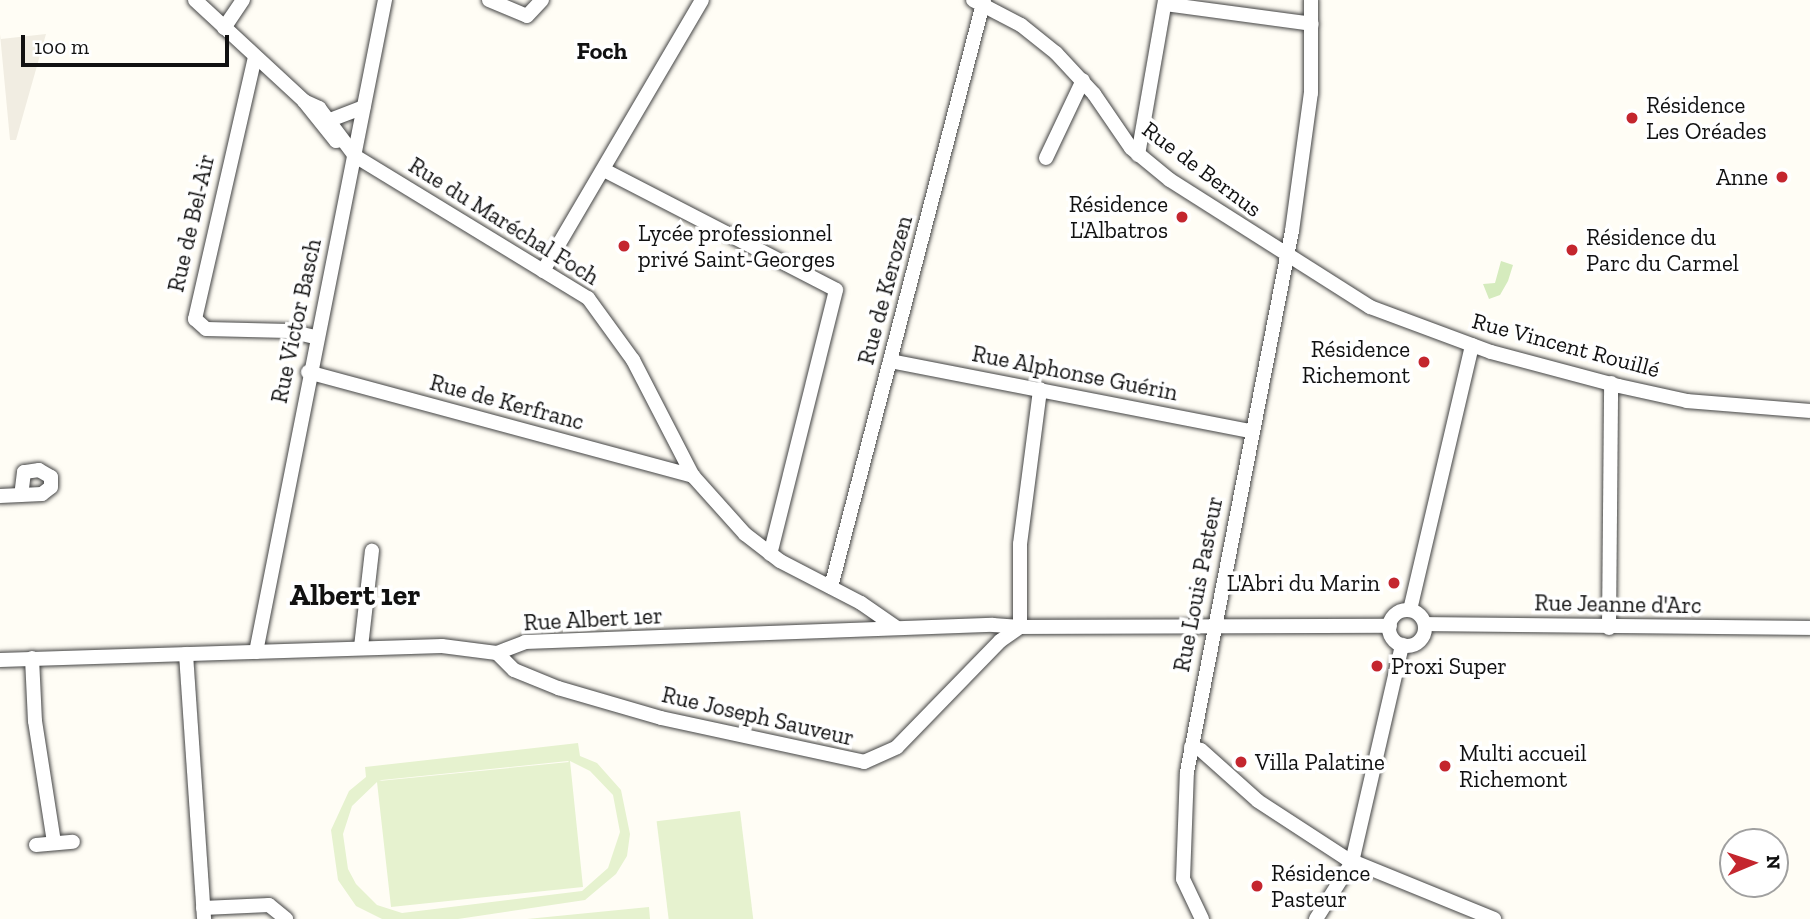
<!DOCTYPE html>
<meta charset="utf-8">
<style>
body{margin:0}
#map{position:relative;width:1810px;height:919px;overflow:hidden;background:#fffdf5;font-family:"Zilla Slab",serif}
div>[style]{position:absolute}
.green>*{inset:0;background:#d5ebbd}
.pitch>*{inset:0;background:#e6f2cf;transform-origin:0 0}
.plaza>*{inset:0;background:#f1ede2}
.roads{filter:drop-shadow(0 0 2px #444) drop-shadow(0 0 2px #444)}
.minor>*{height:14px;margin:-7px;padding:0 7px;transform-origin:7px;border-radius:7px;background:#fff}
.minor>.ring{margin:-7px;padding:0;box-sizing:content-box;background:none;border:14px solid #fff;border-radius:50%}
.dots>*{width:19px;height:19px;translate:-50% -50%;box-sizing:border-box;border:4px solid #fff;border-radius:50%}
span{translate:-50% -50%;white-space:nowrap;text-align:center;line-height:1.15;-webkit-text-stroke:7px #fff;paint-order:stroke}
.poi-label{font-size:23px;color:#111}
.left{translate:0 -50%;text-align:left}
.right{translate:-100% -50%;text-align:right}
.street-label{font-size:23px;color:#111}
.neighbourhood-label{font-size:24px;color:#111;font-weight:700}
.district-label{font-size:30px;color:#111;font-weight:700}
.north{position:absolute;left:1719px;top:828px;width:70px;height:70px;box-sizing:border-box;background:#fff;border:2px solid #a0a0a0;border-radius:50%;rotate:88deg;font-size:19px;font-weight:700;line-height:28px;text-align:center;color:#111}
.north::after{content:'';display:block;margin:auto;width:24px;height:32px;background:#c4262e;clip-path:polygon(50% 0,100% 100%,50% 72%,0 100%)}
.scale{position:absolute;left:21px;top:35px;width:208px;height:32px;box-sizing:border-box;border:4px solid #111;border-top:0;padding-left:9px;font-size:21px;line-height:24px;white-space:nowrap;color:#111;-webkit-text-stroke:5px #fff;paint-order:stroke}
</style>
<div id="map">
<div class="green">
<i style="clip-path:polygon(1501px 261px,1513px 265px,1508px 281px,1500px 295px,1489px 299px,1483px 284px,1495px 283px)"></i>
</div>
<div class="pitch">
<i style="clip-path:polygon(evenodd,578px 743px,580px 756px,597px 763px,621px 790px,630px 834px,627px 856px,616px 874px,585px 900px,458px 919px,382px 919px,356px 906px,338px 880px,331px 830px,349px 791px,366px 777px,365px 767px,578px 743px,568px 761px,569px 762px,379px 781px,382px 780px,568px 761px,578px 743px,570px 761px,590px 771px,613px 795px,620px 832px,608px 868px,582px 891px,402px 913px,377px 905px,356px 884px,348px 869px,343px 834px,352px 806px,377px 782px,391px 907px,583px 887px,570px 761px)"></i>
<i style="left:740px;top:811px;width:109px;height:84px;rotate:83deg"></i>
<i style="clip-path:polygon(649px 907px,650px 919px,527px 919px)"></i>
</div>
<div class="plaza">
<i style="clip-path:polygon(0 34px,1px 39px,46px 34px,16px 140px,10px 140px)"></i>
</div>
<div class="roads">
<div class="minor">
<i style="left:195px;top:0;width:149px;rotate:42.8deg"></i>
<i style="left:304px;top:101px;width:17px;rotate:25deg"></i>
<i style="left:319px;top:108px;width:60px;rotate:53.1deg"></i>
<i style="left:355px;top:156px;width:273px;rotate:31.4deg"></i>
<i style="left:588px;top:298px;width:77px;rotate:54deg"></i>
<i style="left:633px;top:360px;width:131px;rotate:62.7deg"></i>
<i style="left:693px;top:476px;width:78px;rotate:48.1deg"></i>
<i style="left:745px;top:534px;width:44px;rotate:37.6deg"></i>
<i style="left:780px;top:561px;width:91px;rotate:27.4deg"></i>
<i style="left:861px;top:603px;width:44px;rotate:34.8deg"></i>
<i style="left:489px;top:0;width:41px;rotate:22.8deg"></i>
<i style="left:527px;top:16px;width:22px;rotate:-47deg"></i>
<i style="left:973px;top:0;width:54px;rotate:27.5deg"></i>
<i style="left:1021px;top:25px;width:45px;rotate:38.7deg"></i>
<i style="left:1056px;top:53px;width:56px;rotate:47.2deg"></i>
<i style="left:1094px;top:94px;width:65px;rotate:55.6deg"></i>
<i style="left:1131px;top:148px;width:50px;rotate:39.4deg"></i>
<i style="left:1170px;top:180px;width:237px;rotate:32.4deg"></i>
<i style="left:1370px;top:307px;width:129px;rotate:20.4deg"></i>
<i style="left:1491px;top:352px;width:132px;rotate:14.9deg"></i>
<i style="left:1619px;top:386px;width:70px;rotate:12.4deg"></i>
<i style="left:1687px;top:401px;width:123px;rotate:4.6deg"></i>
<i style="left:1165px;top:4px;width:148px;rotate:7.7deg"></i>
<i style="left:224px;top:28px;width:34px;rotate:-56deg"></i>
<i style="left:255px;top:57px;width:269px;rotate:102.9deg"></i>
<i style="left:195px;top:319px;width:15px;rotate:42deg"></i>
<i style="left:206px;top:329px;width:83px;rotate:1.4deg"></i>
<i style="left:289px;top:331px;width:27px;rotate:13deg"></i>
<i style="left:304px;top:101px;width:51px;rotate:51.3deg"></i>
<i style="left:336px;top:141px;width:5px;rotate:-11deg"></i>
<i style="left:330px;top:120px;width:36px;rotate:-21deg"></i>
<i style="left:1138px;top:155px;width:157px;rotate:-80.1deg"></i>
<i style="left:1046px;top:158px;width:86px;rotate:-64.6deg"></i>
<i style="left:604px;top:170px;width:261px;rotate:27.3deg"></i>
<i style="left:836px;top:290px;width:272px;rotate:104deg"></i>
<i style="left:543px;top:271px;width:314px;rotate:-59.6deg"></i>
<i style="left:890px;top:361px;width:368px;rotate:11deg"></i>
<i style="left:308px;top:372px;width:399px;rotate:15.1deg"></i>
<i style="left:0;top:496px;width:42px;rotate:-2.7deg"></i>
<i style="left:42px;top:494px;width:11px;rotate:-38deg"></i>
<i style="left:51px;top:487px;width:10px;rotate:-90deg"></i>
<i style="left:51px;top:477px;width:14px;rotate:-150deg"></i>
<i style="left:39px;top:470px;width:15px;rotate:172deg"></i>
<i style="left:24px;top:472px;width:23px;rotate:97deg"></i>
<i style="left:831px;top:587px;width:607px;rotate:-75.39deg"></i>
<i style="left:1410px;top:610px;width:272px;rotate:-76.8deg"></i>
<i class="ring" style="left:1389px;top:610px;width:22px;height:22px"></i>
<i style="left:1425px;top:624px;width:385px;rotate:0.6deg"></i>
<i style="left:1020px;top:627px;width:83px;rotate:-90deg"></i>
<i style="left:1020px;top:544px;width:156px;rotate:-82.6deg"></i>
<i style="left:1609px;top:628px;width:245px;rotate:-89.5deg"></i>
<i style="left:361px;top:647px;width:97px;rotate:-83.5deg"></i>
<i style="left:256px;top:652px;width:665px;rotate:-78.81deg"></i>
<i style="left:497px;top:653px;width:24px;rotate:45deg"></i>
<i style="left:514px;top:670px;width:48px;rotate:22.2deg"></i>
<i style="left:558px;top:688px;width:107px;rotate:16.2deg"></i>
<i style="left:661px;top:718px;width:208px;rotate:12.2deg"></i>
<i style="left:864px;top:762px;width:36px;rotate:-24deg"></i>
<i style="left:897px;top:747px;width:148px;rotate:-45.8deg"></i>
<i style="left:1000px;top:641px;width:24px;rotate:-35deg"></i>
<i style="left:1020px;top:627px;width:370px;rotate:-0.2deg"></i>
<i style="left:186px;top:654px;width:266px;rotate:86.1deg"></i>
<i style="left:32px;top:658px;width:63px;rotate:87.3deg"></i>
<i style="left:35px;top:721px;width:123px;rotate:81.1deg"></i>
<i style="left:0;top:660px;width:442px;rotate:-1.8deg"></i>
<i style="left:442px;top:646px;width:55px;rotate:7.3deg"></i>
<i style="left:497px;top:653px;width:30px;rotate:-21deg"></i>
<i style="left:525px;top:642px;width:468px;rotate:-2.1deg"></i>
<i style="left:993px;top:625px;width:27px;rotate:4deg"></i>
<i style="left:1191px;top:747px;width:10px;rotate:17deg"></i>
<i style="left:1201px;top:750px;width:76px;rotate:41.8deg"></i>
<i style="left:1258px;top:801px;width:106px;rotate:33.1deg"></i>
<i style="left:1347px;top:859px;width:159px;rotate:22.2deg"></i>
<i style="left:36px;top:845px;width:37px;rotate:-5deg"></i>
<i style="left:203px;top:908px;width:66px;rotate:-2.6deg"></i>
<i style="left:269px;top:905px;width:22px;rotate:39deg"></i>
<i style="left:1202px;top:919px;width:44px;rotate:-115.4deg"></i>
<i style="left:1183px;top:879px;width:107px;rotate:-87.9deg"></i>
<i style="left:1187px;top:772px;width:551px;rotate:-79.02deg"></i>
<i style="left:1292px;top:231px;width:139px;rotate:-82.2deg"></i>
<i style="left:1311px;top:93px;width:93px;rotate:-90deg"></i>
<i style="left:1316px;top:919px;width:67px;rotate:-57.7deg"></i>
<i style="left:1352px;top:862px;width:223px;rotate:-77deg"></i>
</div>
</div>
<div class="dots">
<i style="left:1632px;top:118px;background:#c4262e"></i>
<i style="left:1782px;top:177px;background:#c4262e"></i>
<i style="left:1182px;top:217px;background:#c4262e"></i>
<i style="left:624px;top:246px;background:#c4262e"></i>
<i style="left:1572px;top:250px;background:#c4262e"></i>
<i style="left:1424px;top:362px;background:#c4262e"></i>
<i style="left:1394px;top:583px;background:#c4262e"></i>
<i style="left:1377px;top:666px;background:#c4262e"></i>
<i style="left:1241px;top:762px;background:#c4262e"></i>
<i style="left:1445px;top:766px;background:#c4262e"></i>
<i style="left:1257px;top:886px;background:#c4262e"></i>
</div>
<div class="poi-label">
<span class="left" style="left:1646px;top:118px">Résidence<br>Les Oréades</span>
<span class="right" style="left:1768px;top:177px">Anne</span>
<span class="right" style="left:1168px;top:217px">Résidence<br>L'Albatros</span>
<span class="left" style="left:638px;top:246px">Lycée professionnel<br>privé Saint-Georges</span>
<span class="left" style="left:1586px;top:250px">Résidence du<br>Parc du Carmel</span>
<span class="right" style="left:1410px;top:362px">Résidence<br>Richemont</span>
<span class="right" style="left:1380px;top:583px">L'Abri du Marin</span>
<span class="left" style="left:1391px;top:666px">Proxi Super</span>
<span class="left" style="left:1459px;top:766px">Multi accueil<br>Richemont</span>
<span class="left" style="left:1255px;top:762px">Villa Palatine</span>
<span class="left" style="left:1271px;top:886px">Résidence<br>Pasteur</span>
</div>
<div class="street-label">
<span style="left:1202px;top:169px;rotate:37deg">Rue de Bernus</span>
<span style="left:504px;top:221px;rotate:32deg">Rue du Maréchal Foch</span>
<span style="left:191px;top:223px;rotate:-77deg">Rue de Bel-Air</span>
<span style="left:885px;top:290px;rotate:-75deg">Rue de Kerozen</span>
<span style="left:296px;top:321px;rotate:-78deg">Rue Victor Basch</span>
<span style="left:1566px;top:345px;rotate:15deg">Rue Vincent Rouillé</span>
<span style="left:1075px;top:373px;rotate:11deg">Rue Alphonse Guérin</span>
<span style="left:507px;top:402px;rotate:15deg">Rue de Kerfranc</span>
<span style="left:1198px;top:584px;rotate:-79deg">Rue Louis Pasteur</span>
<span style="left:1618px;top:604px;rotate:1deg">Rue Jeanne d'Arc</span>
<span style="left:593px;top:619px;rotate:-3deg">Rue Albert 1er</span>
<span style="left:758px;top:716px;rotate:13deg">Rue Joseph Sauveur</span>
</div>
<div class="neighbourhood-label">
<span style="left:602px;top:51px">Foch</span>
</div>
<div class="district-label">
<span style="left:355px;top:595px">Albert 1er</span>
</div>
<div class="north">N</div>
<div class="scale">100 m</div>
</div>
